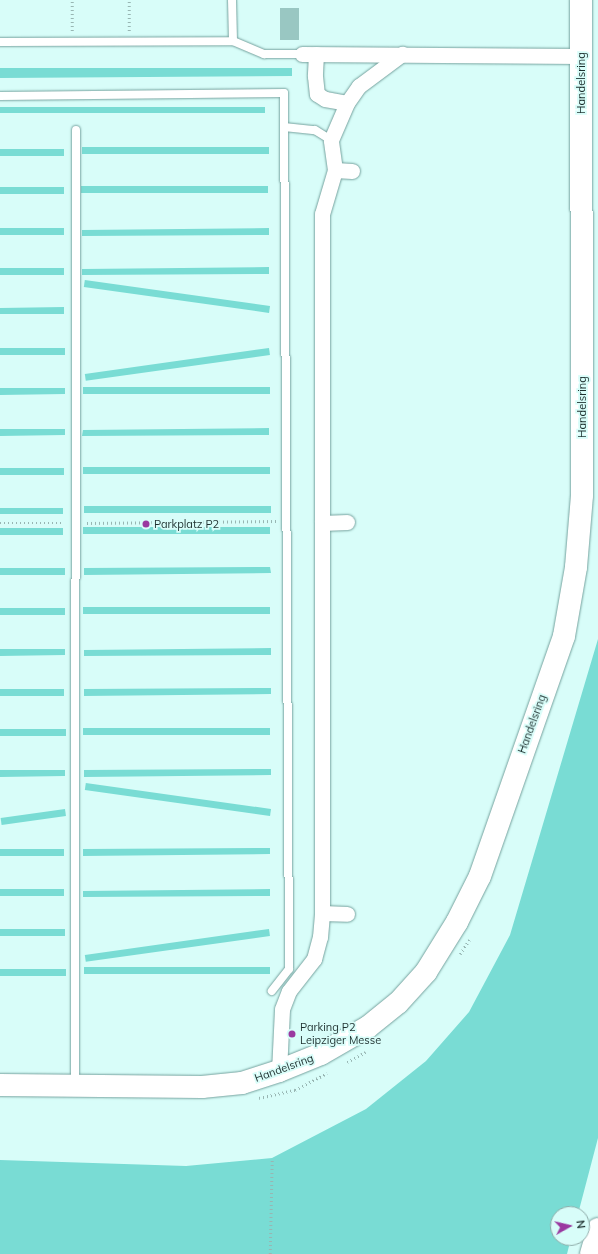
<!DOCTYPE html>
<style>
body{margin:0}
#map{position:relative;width:598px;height:1254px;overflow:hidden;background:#d8fdf9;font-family:Mulish,sans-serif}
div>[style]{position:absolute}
.green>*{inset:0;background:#79dcd4;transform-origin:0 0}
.building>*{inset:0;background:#99c7c2;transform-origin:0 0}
.path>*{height:2.5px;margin-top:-1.25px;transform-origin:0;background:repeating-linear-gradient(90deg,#98b6b3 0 1px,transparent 0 4px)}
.roads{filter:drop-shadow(0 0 1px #75a29e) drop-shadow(0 0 1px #75a29e)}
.service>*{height:8px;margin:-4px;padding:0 4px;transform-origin:4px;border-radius:4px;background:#fff}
.minor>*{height:15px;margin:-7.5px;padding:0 7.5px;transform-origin:7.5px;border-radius:7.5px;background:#fff}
.secondary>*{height:22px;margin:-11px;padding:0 11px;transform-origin:11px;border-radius:11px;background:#fff}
.motorway>*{height:22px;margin:-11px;padding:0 11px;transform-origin:11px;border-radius:11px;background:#fff}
.dots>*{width:11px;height:11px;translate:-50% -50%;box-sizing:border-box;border:2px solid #d8fdf9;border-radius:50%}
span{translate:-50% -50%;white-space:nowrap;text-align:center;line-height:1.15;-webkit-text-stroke:3.5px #d8fdf9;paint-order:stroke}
.street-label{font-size:11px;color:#1e302f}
.poi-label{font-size:11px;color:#1e302f}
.left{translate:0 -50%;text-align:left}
.north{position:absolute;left:550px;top:1206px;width:40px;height:40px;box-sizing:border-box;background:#d8fdf9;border:1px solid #8eaba8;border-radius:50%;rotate:82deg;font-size:11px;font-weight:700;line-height:16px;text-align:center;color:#1e302f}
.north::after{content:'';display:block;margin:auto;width:14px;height:18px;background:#9a39a0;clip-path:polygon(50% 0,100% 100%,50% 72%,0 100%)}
</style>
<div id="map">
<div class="green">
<i style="clip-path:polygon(0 68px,292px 68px,292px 76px,0 78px)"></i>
<i style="left:265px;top:107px;width:6px;height:265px;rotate:90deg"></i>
<i style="left:269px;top:147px;width:7px;height:187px;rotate:90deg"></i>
<i style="left:0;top:149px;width:64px;height:7px"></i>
<i style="left:268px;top:186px;width:7px;height:187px;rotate:90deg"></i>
<i style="left:64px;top:187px;width:7px;height:64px;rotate:90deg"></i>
<i style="left:0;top:228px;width:64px;height:7px"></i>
<i style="clip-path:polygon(269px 228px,269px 235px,82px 236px,82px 230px)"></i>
<i style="clip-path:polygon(269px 267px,269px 274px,82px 275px,82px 269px)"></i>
<i style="left:0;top:268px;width:64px;height:7px"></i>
<i style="left:270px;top:306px;width:7px;height:187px;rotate:98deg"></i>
<i style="clip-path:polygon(64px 307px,64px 314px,0 314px,0 308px)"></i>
<i style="left:0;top:348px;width:65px;height:7px"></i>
<i style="left:269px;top:348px;width:7px;height:186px;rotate:82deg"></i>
<i style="left:270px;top:387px;width:7px;height:187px;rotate:90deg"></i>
<i style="clip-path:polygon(0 388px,65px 388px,65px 394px,0 395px)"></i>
<i style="clip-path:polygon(269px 428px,269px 435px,82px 436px,83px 430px)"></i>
<i style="clip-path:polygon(0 429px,65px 429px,65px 435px,0 436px)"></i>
<i style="left:270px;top:467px;width:7px;height:187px;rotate:90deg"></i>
<i style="left:64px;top:468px;width:7px;height:64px;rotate:90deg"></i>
<i style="left:271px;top:506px;width:7px;height:187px;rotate:90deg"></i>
<i style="left:0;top:508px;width:63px;height:6px"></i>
<i style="left:270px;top:527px;width:7px;height:187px;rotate:90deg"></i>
<i style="left:0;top:528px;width:63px;height:7px"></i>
<i style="clip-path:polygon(270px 567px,271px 573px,84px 575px,84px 568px)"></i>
<i style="left:65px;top:568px;width:7px;height:65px;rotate:90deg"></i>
<i style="left:270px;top:607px;width:7px;height:187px;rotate:90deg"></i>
<i style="left:0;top:608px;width:65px;height:7px"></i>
<i style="clip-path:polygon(598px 639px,598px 1138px,578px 1214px,558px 1214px,558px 1238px,571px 1238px,567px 1254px,0 1254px,0 1160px,186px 1166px,272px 1158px,366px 1109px,426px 1061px,469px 1012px,510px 935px)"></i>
<i style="clip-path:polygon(271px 648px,271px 655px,84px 656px,84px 650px)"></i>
<i style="clip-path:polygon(0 649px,65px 649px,65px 655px,0 656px)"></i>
<i style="clip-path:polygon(271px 688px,271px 694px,84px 696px,84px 689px)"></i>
<i style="left:0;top:689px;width:64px;height:7px"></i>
<i style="left:270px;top:728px;width:7px;height:187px;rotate:90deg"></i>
<i style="left:66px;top:729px;width:7px;height:66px;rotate:90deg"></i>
<i style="clip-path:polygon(271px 769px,271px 775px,84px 777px,84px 770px)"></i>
<i style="clip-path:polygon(0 770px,65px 770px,65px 776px,0 777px)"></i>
<i style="left:65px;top:809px;width:7px;height:65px;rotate:82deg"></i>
<i style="left:271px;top:809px;width:7px;height:187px;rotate:98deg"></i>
<i style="clip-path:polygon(270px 848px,270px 854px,83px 856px,83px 849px)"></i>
<i style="left:0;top:849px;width:64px;height:7px"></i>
<i style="left:64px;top:889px;width:7px;height:64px;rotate:90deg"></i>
<i style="clip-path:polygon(270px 889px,270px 896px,83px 897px,83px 891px)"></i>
<i style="left:0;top:929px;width:65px;height:7px"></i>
<i style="left:269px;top:929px;width:7px;height:186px;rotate:82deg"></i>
<i style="left:270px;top:967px;width:7px;height:186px;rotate:90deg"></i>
<i style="left:0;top:969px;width:66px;height:7px"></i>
</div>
<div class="building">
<i style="left:280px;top:8px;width:19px;height:32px"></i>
</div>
<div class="path">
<i style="left:72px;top:31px;width:30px;rotate:-90deg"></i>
<i style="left:129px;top:31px;width:30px;rotate:-90deg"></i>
<i style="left:0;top:523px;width:64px"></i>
<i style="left:87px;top:523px;width:189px;rotate:-0.6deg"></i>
<i style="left:460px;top:954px;width:17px;rotate:-57deg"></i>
<i style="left:347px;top:1062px;width:21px;rotate:-28deg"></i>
<i style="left:259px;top:1098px;width:37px;rotate:-13deg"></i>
<i style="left:295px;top:1090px;width:36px;rotate:-28deg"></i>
<i style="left:270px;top:1254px;width:96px;rotate:-88.8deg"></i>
</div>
<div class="roads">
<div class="service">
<i style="left:232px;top:0;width:41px;rotate:88.6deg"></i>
<i style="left:0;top:42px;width:233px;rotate:-0.2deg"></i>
<i style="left:233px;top:41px;width:34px;rotate:23deg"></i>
<i style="left:264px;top:54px;width:38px"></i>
<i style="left:0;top:96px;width:284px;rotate:-0.6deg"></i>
<i style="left:284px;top:93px;width:876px;rotate:89.67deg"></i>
<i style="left:289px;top:969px;width:28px;rotate:128deg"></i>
<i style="left:284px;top:127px;width:31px;rotate:6deg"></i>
<i style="left:315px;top:130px;width:19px;rotate:32deg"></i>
<i style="left:75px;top:1085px;width:955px;rotate:-89.94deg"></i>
</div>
<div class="minor">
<i style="left:302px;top:54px;width:279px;rotate:0.4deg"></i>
<i style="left:316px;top:54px;width:22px;rotate:93deg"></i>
<i style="left:315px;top:76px;width:18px;rotate:84deg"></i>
<i style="left:317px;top:94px;width:9px;rotate:32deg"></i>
<i style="left:325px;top:99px;width:22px;rotate:10deg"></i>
<i style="left:347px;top:103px;width:21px;rotate:-55deg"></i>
<i style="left:359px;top:86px;width:54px;rotate:-36.7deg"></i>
<i style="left:335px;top:170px;width:17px;rotate:3deg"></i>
<i style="left:322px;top:523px;width:25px;rotate:-2deg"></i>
<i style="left:322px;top:913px;width:25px;rotate:2deg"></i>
<i style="left:279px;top:1071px;width:62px;rotate:-87.2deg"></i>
<i style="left:282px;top:1009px;width:19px;rotate:-69deg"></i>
<i style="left:289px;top:991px;width:41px;rotate:-52deg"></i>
<i style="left:314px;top:959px;width:23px;rotate:-75deg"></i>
<i style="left:320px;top:937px;width:24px;rotate:-85deg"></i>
<i style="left:322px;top:913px;width:699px;rotate:-90deg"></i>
<i style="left:322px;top:214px;width:46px;rotate:-73.5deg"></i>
<i style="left:335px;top:170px;width:30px;rotate:-98deg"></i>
<i style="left:331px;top:140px;width:40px;rotate:-66.6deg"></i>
</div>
<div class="secondary">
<i style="left:0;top:1085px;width:202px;rotate:0.6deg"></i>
<i style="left:202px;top:1087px;width:40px;rotate:-5.7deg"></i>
<i style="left:242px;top:1083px;width:39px;rotate:-18deg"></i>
<i style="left:279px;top:1071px;width:45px;rotate:-22deg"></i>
<i style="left:321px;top:1054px;width:54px;rotate:-29.9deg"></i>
<i style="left:368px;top:1027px;width:38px;rotate:-39deg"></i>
<i style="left:398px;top:1003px;width:42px;rotate:-47.9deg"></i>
<i style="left:426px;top:972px;width:59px;rotate:-58.2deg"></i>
<i style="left:457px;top:922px;width:51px;rotate:-63.4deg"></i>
<i style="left:480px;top:876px;width:254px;rotate:-70.7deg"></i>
<i style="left:564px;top:636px;width:70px;rotate:-80.1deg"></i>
<i style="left:576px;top:567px;width:72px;rotate:-85.2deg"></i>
<i style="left:582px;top:495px;width:495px;rotate:-90.1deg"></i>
</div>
<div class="motorway">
<i style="left:591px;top:1254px;width:26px;rotate:-74deg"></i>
</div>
</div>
<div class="dots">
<i style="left:146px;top:524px;background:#9a39a0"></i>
<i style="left:292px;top:1034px;background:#9a39a0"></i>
</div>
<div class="street-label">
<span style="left:581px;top:83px;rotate:-90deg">Handelsring</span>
<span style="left:582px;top:407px;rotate:-90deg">Handelsring</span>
<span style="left:532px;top:724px;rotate:-70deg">Handelsring</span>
<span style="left:284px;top:1068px;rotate:-20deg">Handelsring</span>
</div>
<div class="poi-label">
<span class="left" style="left:154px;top:524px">Parkplatz P2</span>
<span class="left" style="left:300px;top:1034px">Parking P2<br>Leipziger Messe</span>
</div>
<div class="north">N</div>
</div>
